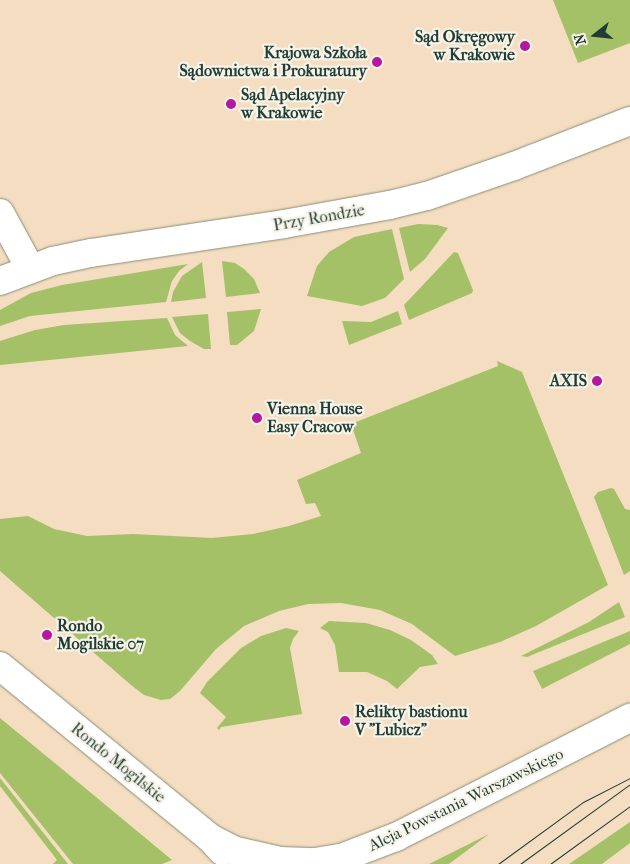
<!DOCTYPE html>
<meta charset="utf-8">
<style>
body{margin:0}
#map{position:relative;width:630px;height:864px;overflow:hidden;background:#f4ddc0;font-family:"IM FELL French Canon",serif}
div>[style]{position:absolute}
.green>*{inset:0;background:#a4c168}
.roads{filter:drop-shadow(0 0 1px #8a8d7a) drop-shadow(0 0 1px #8a8d7a)}
.minor>*{height:28px;margin:-14px;padding:0 14px;transform-origin:14px;border-radius:14px;background:#fff}
.major>*{height:28px;margin:-14px;padding:0 14px;transform-origin:14px;border-radius:14px;background:#fff}
.tram>*{height:1px;margin:-0.5px;padding:0 0.5px;transform-origin:0.5px;border-radius:0.5px;background:#1f3d34}
.dots>*{width:14px;height:14px;translate:-50% -50%;box-sizing:border-box;border:2px solid #f7f3e8;border-radius:50%}
span{translate:-50% -50%;white-space:nowrap;text-align:center;line-height:1.15;-webkit-text-stroke:4.5px #f7f3e8;paint-order:stroke}
.poi-label{font-size:16px;color:#1f3d34;font-weight:700}
.right{translate:-100% -50%;text-align:right}
.left{translate:0 -50%;text-align:left}
.street-label{font-size:16px;color:#1f3d34}
.north{position:absolute;left:570px;top:10px;width:50px;height:50px;-webkit-text-stroke:4px #f7f3e8;paint-order:stroke;rotate:254deg;font-size:14px;font-weight:700;line-height:20px;text-align:center;color:#1f3d34}
.north::after{content:'';display:block;margin:auto;width:18px;height:22px;background:#1f3d34;clip-path:polygon(50% 0,100% 100%,50% 72%,0 100%)}
</style>
<div id="map">
<div class="green">
<i style="clip-path:polygon(553px 0,630px 0,630px 43px,578px 63px)"></i>
<i style="clip-path:polygon(418px 224px,437px 225px,448px 228px,425px 259px,410px 272px,399px 228px)"></i>
<i style="clip-path:polygon(392px 229px,404px 279px,385px 298px,362px 306px,307px 296px,317px 266px,329px 252px,354px 237px)"></i>
<i style="clip-path:polygon(454px 252px,458px 253px,473px 290px,472px 293px,409px 320px,404px 305px)"></i>
<i style="clip-path:polygon(222px 261px,235px 263px,244px 269px,254px 279px,260px 293px,226px 297px)"></i>
<i style="clip-path:polygon(202px 262px,206px 298px,171px 302px,173px 292px,182px 276px)"></i>
<i style="clip-path:polygon(188px 264px,179px 271px,172px 281px,166px 302px,30px 316px,0 326px,0 310px,31px 293px,62px 285px)"></i>
<i style="clip-path:polygon(261px 309px,254px 331px,237px 345px,230px 345px,227px 312px)"></i>
<i style="clip-path:polygon(398px 311px,402px 324px,349px 345px,342px 321px,371px 322px)"></i>
<i style="clip-path:polygon(208px 314px,211px 349px,204px 349px,190px 341px,180px 333px,172px 317px)"></i>
<i style="clip-path:polygon(167px 318px,175px 335px,188px 346px,0 365px,0 341px,35px 330px,64px 325px)"></i>
<i style="clip-path:polygon(497px 361px,522px 372px,608px 585px,536px 626px,500px 642px,455px 656px,412px 624px,380px 610px,341px 603px,308px 604px,279px 611px,244px 626px,216px 649px,180px 691px,170px 699px,161px 700px,144px 695px,131px 685px,0 571px,0 519px,28px 516px,54px 529px,87px 536px,133px 534px,212px 538px,253px 534px,289px 526px,321px 516px,315px 503px,306px 504px,297px 480px,361px 453px,351px 424px,498px 366px)"></i>
<i style="clip-path:polygon(611px 488px,614px 489px,625px 509px,630px 510px,630px 571px,624px 575px,594px 497px,598px 492px)"></i>
<i style="clip-path:polygon(619px 602px,625px 617px,527px 657px,521px 656px,589px 622px)"></i>
<i style="clip-path:polygon(329px 621px,366px 623px,390px 630px,411px 640px,432px 655px,438px 664px,420px 667px,397px 689px,387px 681px,367px 672px,339px 672px,335px 645px,328px 632px,320px 628px)"></i>
<i style="clip-path:polygon(286px 628px,299px 631px,293px 639px,290px 648px,302px 714px,221px 727px,219px 730px,217px 728px,226px 717px,200px 693px,207px 682px,241px 648px,261px 636px)"></i>
<i style="clip-path:polygon(630px 631px,630px 644px,542px 689px,533px 671px)"></i>
<i style="clip-path:polygon(0 718px,96px 797px,172px 860px,162px 864px,73px 864px,0 773px)"></i>
<i style="clip-path:polygon(0 778px,68px 864px,53px 864px,57px 860px,0 786px)"></i>
<i style="clip-path:polygon(630px 822px,630px 843px,602px 864px,569px 864px)"></i>
<i style="clip-path:polygon(489px 834px,449px 864px,429px 864px)"></i>
</div>
<div class="roads">
<div class="minor">
<i style="left:0;top:213px;width:63px;rotate:61.4deg"></i>
<i style="left:0;top:281px;width:57px;rotate:-20.7deg"></i>
<i style="left:53px;top:261px;width:39px;rotate:-12deg"></i>
<i style="left:91px;top:253px;width:195px;rotate:-8.5deg"></i>
<i style="left:284px;top:224px;width:108px;rotate:-10.2deg"></i>
<i style="left:390px;top:205px;width:38px;rotate:-14deg"></i>
<i style="left:427px;top:196px;width:92px;rotate:-19deg"></i>
<i style="left:514px;top:166px;width:124px;rotate:-21.2deg"></i>
</div>
<div class="major">
<i style="left:0;top:666px;width:271px;rotate:39.3deg"></i>
<i style="left:210px;top:838px;width:18px;rotate:47deg"></i>
<i style="left:210px;top:838px;width:29px;rotate:27deg"></i>
<i style="left:236px;top:851px;width:45px;rotate:12.8deg"></i>
<i style="left:280px;top:861px;width:35px;rotate:2deg"></i>
<i style="left:315px;top:862px;width:26px;rotate:-9deg"></i>
<i style="left:341px;top:858px;width:59px;rotate:-20.9deg"></i>
<i style="left:396px;top:837px;width:263px;rotate:-27deg"></i>
</div>
</div>
<div class="tram">
<i style="left:498px;top:864px;width:105px;rotate:-36.1deg"></i>
<i style="left:583px;top:802px;width:53px;rotate:-27.1deg"></i>
<i style="left:520px;top:864px;width:136px;rotate:-36deg"></i>
<i style="left:550px;top:864px;width:99px;rotate:-35.9deg"></i>
</div>
<div class="dots">
<i style="left:525px;top:46px;background:#b5179e"></i>
<i style="left:377px;top:62px;background:#b5179e"></i>
<i style="left:231px;top:104px;background:#b5179e"></i>
<i style="left:597px;top:381px;background:#b5179e"></i>
<i style="left:257px;top:418px;background:#b5179e"></i>
<i style="left:47px;top:635px;background:#b5179e"></i>
<i style="left:345px;top:721px;background:#b5179e"></i>
</div>
<div class="poi-label">
<span class="right" style="left:515px;top:46px">Sąd Okręgowy<br>w Krakowie</span>
<span class="right" style="left:367px;top:62px">Krajowa Szkoła<br>Sądownictwa i Prokuratury</span>
<span class="left" style="left:241px;top:104px">Sąd Apelacyjny<br>w Krakowie</span>
<span class="right" style="left:587px;top:381px">AXIS</span>
<span class="left" style="left:267px;top:418px">Vienna House<br>Easy Cracow</span>
<span class="left" style="left:57px;top:635px">Rondo<br>Mogilskie 07</span>
<span class="left" style="left:355px;top:721px">Relikty bastionu<br>V "Lubicz"</span>
</div>
<div class="street-label">
<span style="left:319px;top:218px;rotate:-10deg">Przy Rondzie</span>
<span style="left:118px;top:763px;rotate:39deg">Rondo Mogilskie</span>
<span style="left:466px;top:800px;rotate:-26deg">Aleja Powstania Warszawskiego</span>
</div>
<div class="north">N</div>
</div>
